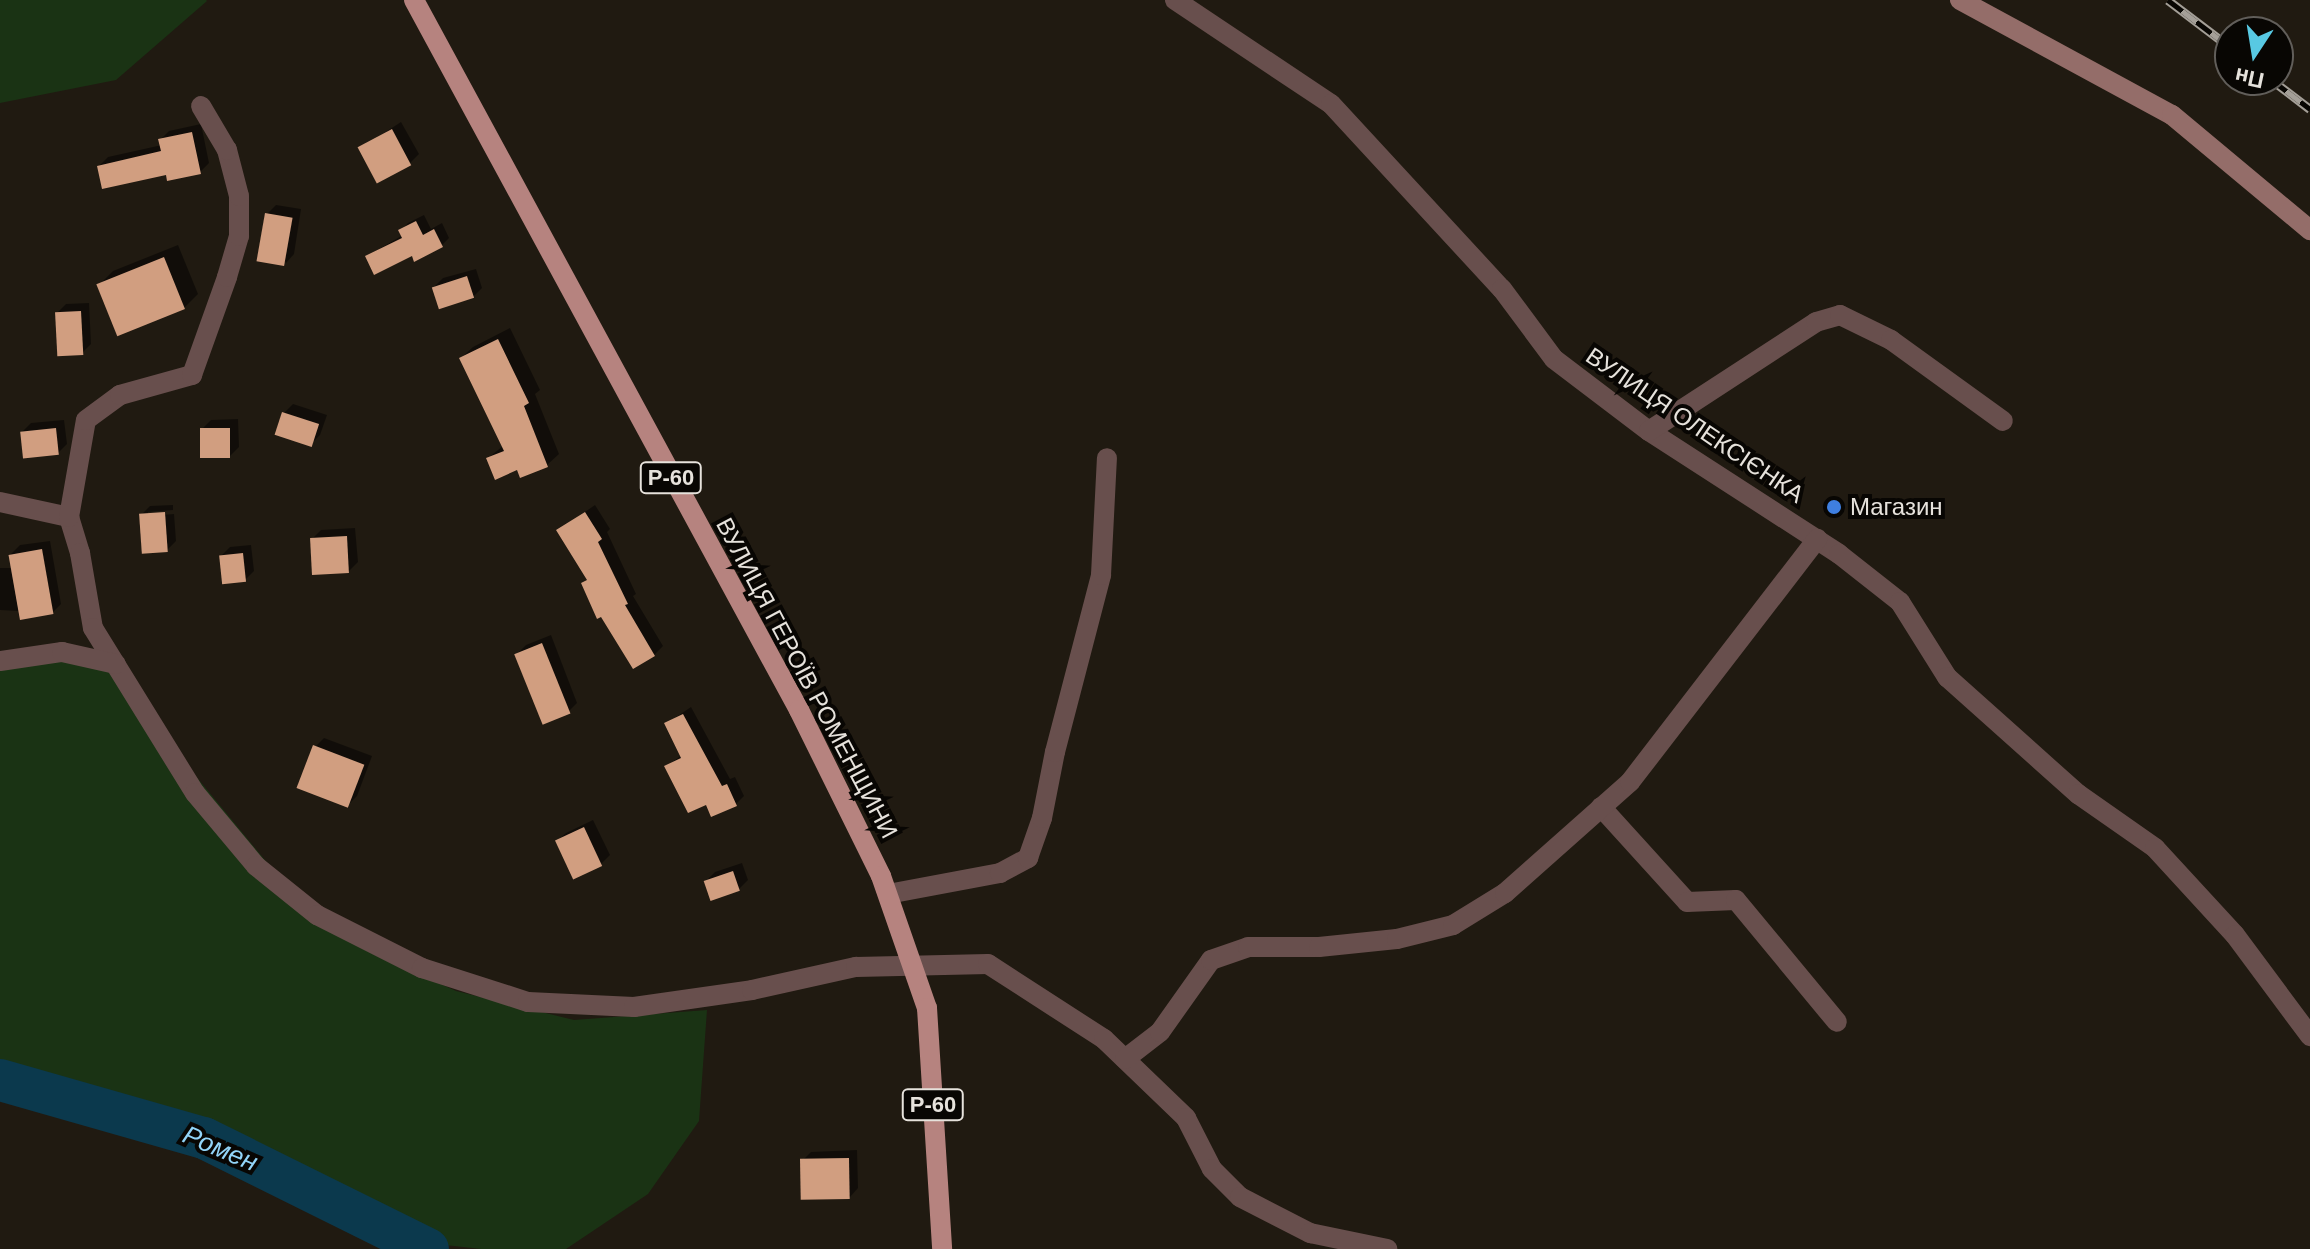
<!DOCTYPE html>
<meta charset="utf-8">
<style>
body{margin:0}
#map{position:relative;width:2310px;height:1249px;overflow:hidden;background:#201a11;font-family:Arial,sans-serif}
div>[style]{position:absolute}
.green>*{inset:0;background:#1a3314}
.shadow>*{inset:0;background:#0007}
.river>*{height:42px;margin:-21px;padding:0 21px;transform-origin:21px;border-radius:21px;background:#0b394d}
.building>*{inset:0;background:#d19e80;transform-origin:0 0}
.street>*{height:20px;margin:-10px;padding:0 10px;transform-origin:10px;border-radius:10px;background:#684f4d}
.secondary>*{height:20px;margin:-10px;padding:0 10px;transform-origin:10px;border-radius:10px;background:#946d69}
.primary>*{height:20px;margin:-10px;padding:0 10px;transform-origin:10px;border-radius:10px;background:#b6837f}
.rail>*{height:9px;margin-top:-4.5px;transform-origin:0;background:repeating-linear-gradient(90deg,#080603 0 18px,#a49f98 0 36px);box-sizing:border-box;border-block:2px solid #a49f98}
.dots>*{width:22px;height:22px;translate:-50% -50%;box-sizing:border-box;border:4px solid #080603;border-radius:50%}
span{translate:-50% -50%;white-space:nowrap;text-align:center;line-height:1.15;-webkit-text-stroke:8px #080603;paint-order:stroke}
.shield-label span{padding:2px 6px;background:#080603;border:2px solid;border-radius:6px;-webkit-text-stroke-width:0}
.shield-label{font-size:22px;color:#e6e2dc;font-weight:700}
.street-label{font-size:24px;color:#e6e2dc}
.poi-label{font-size:24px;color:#e6e2dc}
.left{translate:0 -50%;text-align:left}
.water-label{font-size:26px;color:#92d4f8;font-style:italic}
.north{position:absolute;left:2214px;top:16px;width:80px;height:80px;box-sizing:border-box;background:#080603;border:2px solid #615e5a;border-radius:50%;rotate:192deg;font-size:22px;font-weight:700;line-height:32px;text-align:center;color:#e6e2dc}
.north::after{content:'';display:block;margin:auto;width:28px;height:36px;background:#58c9e3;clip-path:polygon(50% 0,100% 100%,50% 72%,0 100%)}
</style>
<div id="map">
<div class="green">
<i style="clip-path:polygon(0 0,206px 0,207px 1px,116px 80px,0 103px)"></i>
<i style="clip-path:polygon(66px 650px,110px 672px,274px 871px,369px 951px,456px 991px,574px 1020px,707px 1010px,699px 1121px,648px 1194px,566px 1249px,481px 1249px,436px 1244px,221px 1129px,91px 1091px,0 1059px,0 659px)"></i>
</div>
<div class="shadow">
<i style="clip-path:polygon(401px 122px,419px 154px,410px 163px,361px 148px)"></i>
<i style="clip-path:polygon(201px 124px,209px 163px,200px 172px,99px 166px,108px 157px,162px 145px,160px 140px,169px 131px)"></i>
<i style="clip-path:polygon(276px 205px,301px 209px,294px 254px,286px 263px,267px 214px)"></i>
<i style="clip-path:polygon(424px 215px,431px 229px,442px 223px,449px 238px,442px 245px,412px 253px,367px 256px,403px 235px,401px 231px,408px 223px)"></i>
<i style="clip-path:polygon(178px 245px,198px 294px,184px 308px,99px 285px,113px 271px)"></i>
<i style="clip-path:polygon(476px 269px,482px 288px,473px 297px,434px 287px,443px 278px)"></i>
<i style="clip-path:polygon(89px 303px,91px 344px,82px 353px,57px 313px,66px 304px)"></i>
<i style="clip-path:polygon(510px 328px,540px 390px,535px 394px,559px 454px,547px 465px,519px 468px,488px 458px,503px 446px,461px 358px,473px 347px)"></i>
<i style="clip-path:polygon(293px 404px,327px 415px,320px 435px,311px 444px,284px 413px)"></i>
<i style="clip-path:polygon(238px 419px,239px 447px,230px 456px,202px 429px,211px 420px)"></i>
<i style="clip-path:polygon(64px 420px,67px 444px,58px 453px,22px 432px,31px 423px)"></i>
<i style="clip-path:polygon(173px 505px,173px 510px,148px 512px,148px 516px,174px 514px,176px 541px,167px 550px,141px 515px,150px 506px)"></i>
<i style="clip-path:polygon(595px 505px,610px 529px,607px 532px,636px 594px,633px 596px,663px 646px,654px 655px,583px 584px,589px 578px,559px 530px)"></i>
<i style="clip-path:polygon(355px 528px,358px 562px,349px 571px,312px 539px,321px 530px)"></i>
<i style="clip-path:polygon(50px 541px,61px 604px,52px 613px,0 610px,0 568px,12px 568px,11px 554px,20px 545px)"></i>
<i style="clip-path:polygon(251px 545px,254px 571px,245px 580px,221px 556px,230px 547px)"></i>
<i style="clip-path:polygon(551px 635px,577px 703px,568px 712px,517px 654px,526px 645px)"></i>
<i style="clip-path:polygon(691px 707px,730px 779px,735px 777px,744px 796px,736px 804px,707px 802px,667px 766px,682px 755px,666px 724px)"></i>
<i style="clip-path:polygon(324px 738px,372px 756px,357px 796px,348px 805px,315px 747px)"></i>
<i style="clip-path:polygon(593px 820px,610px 855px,601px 864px,557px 841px,566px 833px)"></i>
<i style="clip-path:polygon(742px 863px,748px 880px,739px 889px,706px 881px,715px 872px)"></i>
<i style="clip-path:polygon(857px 1150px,858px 1188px,850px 1197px,802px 1161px,811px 1152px)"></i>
</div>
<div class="river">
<i style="left:0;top:1080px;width:212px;rotate:15.9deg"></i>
<i style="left:204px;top:1138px;width:250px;rotate:26.4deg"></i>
</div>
<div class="building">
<i style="left:392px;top:129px;width:41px;height:39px;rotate:62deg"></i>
<i style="clip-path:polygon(192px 132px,201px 174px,167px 181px,166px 175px,102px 189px,97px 166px,161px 151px,158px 139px)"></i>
<i style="left:265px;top:213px;width:28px;height:49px;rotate:10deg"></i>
<i style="clip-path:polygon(416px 221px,423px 235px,434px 229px,443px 247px,414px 262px,412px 256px,374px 275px,365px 256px,402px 238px,398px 230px)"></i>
<i style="left:164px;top:257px;width:56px;height:73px;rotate:68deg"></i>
<i style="left:467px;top:276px;width:23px;height:37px;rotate:72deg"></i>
<i style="left:81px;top:311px;width:44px;height:26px;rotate:87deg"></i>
<i style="clip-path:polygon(498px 339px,529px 403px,524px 406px,548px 467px,520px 478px,517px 470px,495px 480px,486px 458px,504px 451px,459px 358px)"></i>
<i style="left:282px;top:412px;width:39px;height:24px;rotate:18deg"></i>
<i style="left:56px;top:428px;width:27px;height:36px;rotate:84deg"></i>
<i style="left:200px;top:428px;width:30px;height:30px"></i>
<i style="left:165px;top:512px;width:40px;height:26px;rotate:86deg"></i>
<i style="clip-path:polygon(585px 512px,602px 539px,598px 542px,628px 604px,625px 605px,655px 656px,633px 669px,601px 617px,597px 619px,581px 583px,587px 580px,556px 530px)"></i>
<i style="left:347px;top:536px;width:37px;height:37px;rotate:87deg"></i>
<i style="left:42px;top:549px;width:66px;height:34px;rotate:80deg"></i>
<i style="left:243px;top:553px;width:29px;height:24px;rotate:84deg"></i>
<i style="left:542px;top:643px;width:76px;height:30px;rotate:68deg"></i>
<i style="clip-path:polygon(683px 714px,722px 786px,727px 784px,737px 806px,711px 817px,706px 805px,688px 813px,664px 766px,681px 758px,664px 723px)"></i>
<i style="left:313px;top:745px;width:55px;height:46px;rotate:21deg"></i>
<i style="left:584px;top:827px;width:43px;height:32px;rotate:65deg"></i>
<i style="left:733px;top:871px;width:21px;height:31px;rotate:71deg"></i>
<i style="left:849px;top:1158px;width:41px;height:49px;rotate:89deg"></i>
</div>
<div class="street">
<i style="left:1175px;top:0;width:187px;rotate:33.7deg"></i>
<i style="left:1331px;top:104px;width:252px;rotate:47.3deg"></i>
<i style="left:1502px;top:289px;width:87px;rotate:53.4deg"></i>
<i style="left:1554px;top:359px;width:119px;rotate:37.2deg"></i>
<i style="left:1649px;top:431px;width:226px;rotate:32.9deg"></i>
<i style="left:1839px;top:554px;width:78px;rotate:38.2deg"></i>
<i style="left:1900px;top:602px;width:89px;rotate:57.9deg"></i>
<i style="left:1947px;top:677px;width:176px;rotate:41.8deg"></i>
<i style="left:2078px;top:794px;width:94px;rotate:35deg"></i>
<i style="left:2155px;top:848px;width:118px;rotate:47.4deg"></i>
<i style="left:2235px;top:935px;width:126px;rotate:53.4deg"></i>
<i style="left:1649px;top:431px;width:199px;rotate:-33.1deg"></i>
<i style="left:1816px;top:322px;width:25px;rotate:-16deg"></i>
<i style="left:1840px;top:315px;width:57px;rotate:26.1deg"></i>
<i style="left:1891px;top:340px;width:138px;rotate:35.9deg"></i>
<i style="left:0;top:502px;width:71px;rotate:12.3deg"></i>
<i style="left:69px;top:517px;width:38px;rotate:73deg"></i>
<i style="left:80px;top:553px;width:76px;rotate:80.2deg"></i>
<i style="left:93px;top:628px;width:194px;rotate:58.3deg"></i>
<i style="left:195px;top:793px;width:95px;rotate:50.1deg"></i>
<i style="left:256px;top:866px;width:78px;rotate:38.8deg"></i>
<i style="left:317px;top:915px;width:118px;rotate:26.8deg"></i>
<i style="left:422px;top:968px;width:111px;rotate:17.8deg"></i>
<i style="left:528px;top:1002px;width:106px;rotate:2.7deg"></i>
<i style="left:634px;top:1007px;width:119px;rotate:-8.2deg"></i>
<i style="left:752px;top:990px;width:107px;rotate:-12.5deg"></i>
<i style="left:856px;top:967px;width:132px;rotate:-1.3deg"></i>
<i style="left:988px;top:964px;width:138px;rotate:32.9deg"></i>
<i style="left:1104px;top:1039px;width:114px;rotate:43.9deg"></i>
<i style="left:1186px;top:1118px;width:57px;rotate:63deg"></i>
<i style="left:1212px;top:1169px;width:40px;rotate:45deg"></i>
<i style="left:1240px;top:1197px;width:79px;rotate:27.2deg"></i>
<i style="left:1310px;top:1233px;width:79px;rotate:11.7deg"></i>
<i style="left:69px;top:517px;width:98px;rotate:-80.1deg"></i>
<i style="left:86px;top:420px;width:42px;rotate:-36.3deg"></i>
<i style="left:120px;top:395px;width:75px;rotate:-15.5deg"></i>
<i style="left:192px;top:375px;width:104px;rotate:-70.3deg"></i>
<i style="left:227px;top:277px;width:43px;rotate:-73.7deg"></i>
<i style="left:239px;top:236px;width:40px;rotate:-90deg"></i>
<i style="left:239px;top:196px;width:48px;rotate:-104.6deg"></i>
<i style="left:227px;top:150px;width:51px;rotate:-120.6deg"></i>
<i style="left:0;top:661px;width:63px;rotate:-8.3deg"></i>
<i style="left:62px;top:652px;width:55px;rotate:12.5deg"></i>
<i style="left:1601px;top:807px;width:128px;rotate:47.8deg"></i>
<i style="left:1687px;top:902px;width:49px;rotate:-2.3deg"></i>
<i style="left:1736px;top:900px;width:158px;rotate:50.4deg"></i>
<i style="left:888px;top:894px;width:114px;rotate:-10.6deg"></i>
<i style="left:1000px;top:873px;width:32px;rotate:-28deg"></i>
<i style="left:1028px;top:858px;width:42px;rotate:-70.7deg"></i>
<i style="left:1042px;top:818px;width:67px;rotate:-78.9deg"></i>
<i style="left:1055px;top:752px;width:183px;rotate:-75.4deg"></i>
<i style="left:1101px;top:575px;width:117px;rotate:-87.1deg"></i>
<i style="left:1125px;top:1059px;width:44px;rotate:-37.6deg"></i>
<i style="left:1160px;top:1032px;width:88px;rotate:-54.7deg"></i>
<i style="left:1211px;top:960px;width:39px;rotate:-19deg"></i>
<i style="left:1248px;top:947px;width:71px"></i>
<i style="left:1319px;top:947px;width:78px;rotate:-5.9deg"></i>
<i style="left:1397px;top:939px;width:58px;rotate:-14deg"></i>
<i style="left:1453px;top:925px;width:61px;rotate:-31.6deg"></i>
<i style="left:1505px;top:893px;width:167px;rotate:-41.6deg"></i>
<i style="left:1630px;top:782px;width:307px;rotate:-52.4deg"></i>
</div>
<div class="secondary">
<i style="left:1960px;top:0;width:241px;rotate:28.5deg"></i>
<i style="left:2172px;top:115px;width:180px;rotate:39.8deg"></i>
</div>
<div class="primary">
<i style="left:414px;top:0;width:808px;rotate:61.53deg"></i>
<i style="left:799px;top:710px;width:185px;rotate:63.7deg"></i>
<i style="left:881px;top:876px;width:140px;rotate:70.8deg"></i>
<i style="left:927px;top:1008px;width:241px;rotate:86.4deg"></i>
</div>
<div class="rail">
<i style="left:2168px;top:0;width:78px;rotate:37.2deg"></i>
<i style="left:2272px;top:80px;width:48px;rotate:37.3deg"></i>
</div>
<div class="dots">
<i style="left:1834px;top:507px;background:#3f7fe0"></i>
</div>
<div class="shield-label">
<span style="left:671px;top:478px">Р-60</span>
<span style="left:933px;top:1105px">Р-60</span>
</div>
<div class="street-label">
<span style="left:1695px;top:425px;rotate:34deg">ВУЛИЦЯ ОЛЕКСІЄНКА</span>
<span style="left:807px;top:678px;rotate:62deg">ВУЛИЦЯ ГЕРОЇВ РОМЕНЩИНИ</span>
</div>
<div class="poi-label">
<span class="left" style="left:1850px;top:507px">Магазин</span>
</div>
<div class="water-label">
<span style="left:220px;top:1149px;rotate:23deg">Ромен</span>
</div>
<div class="north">Пн</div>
</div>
